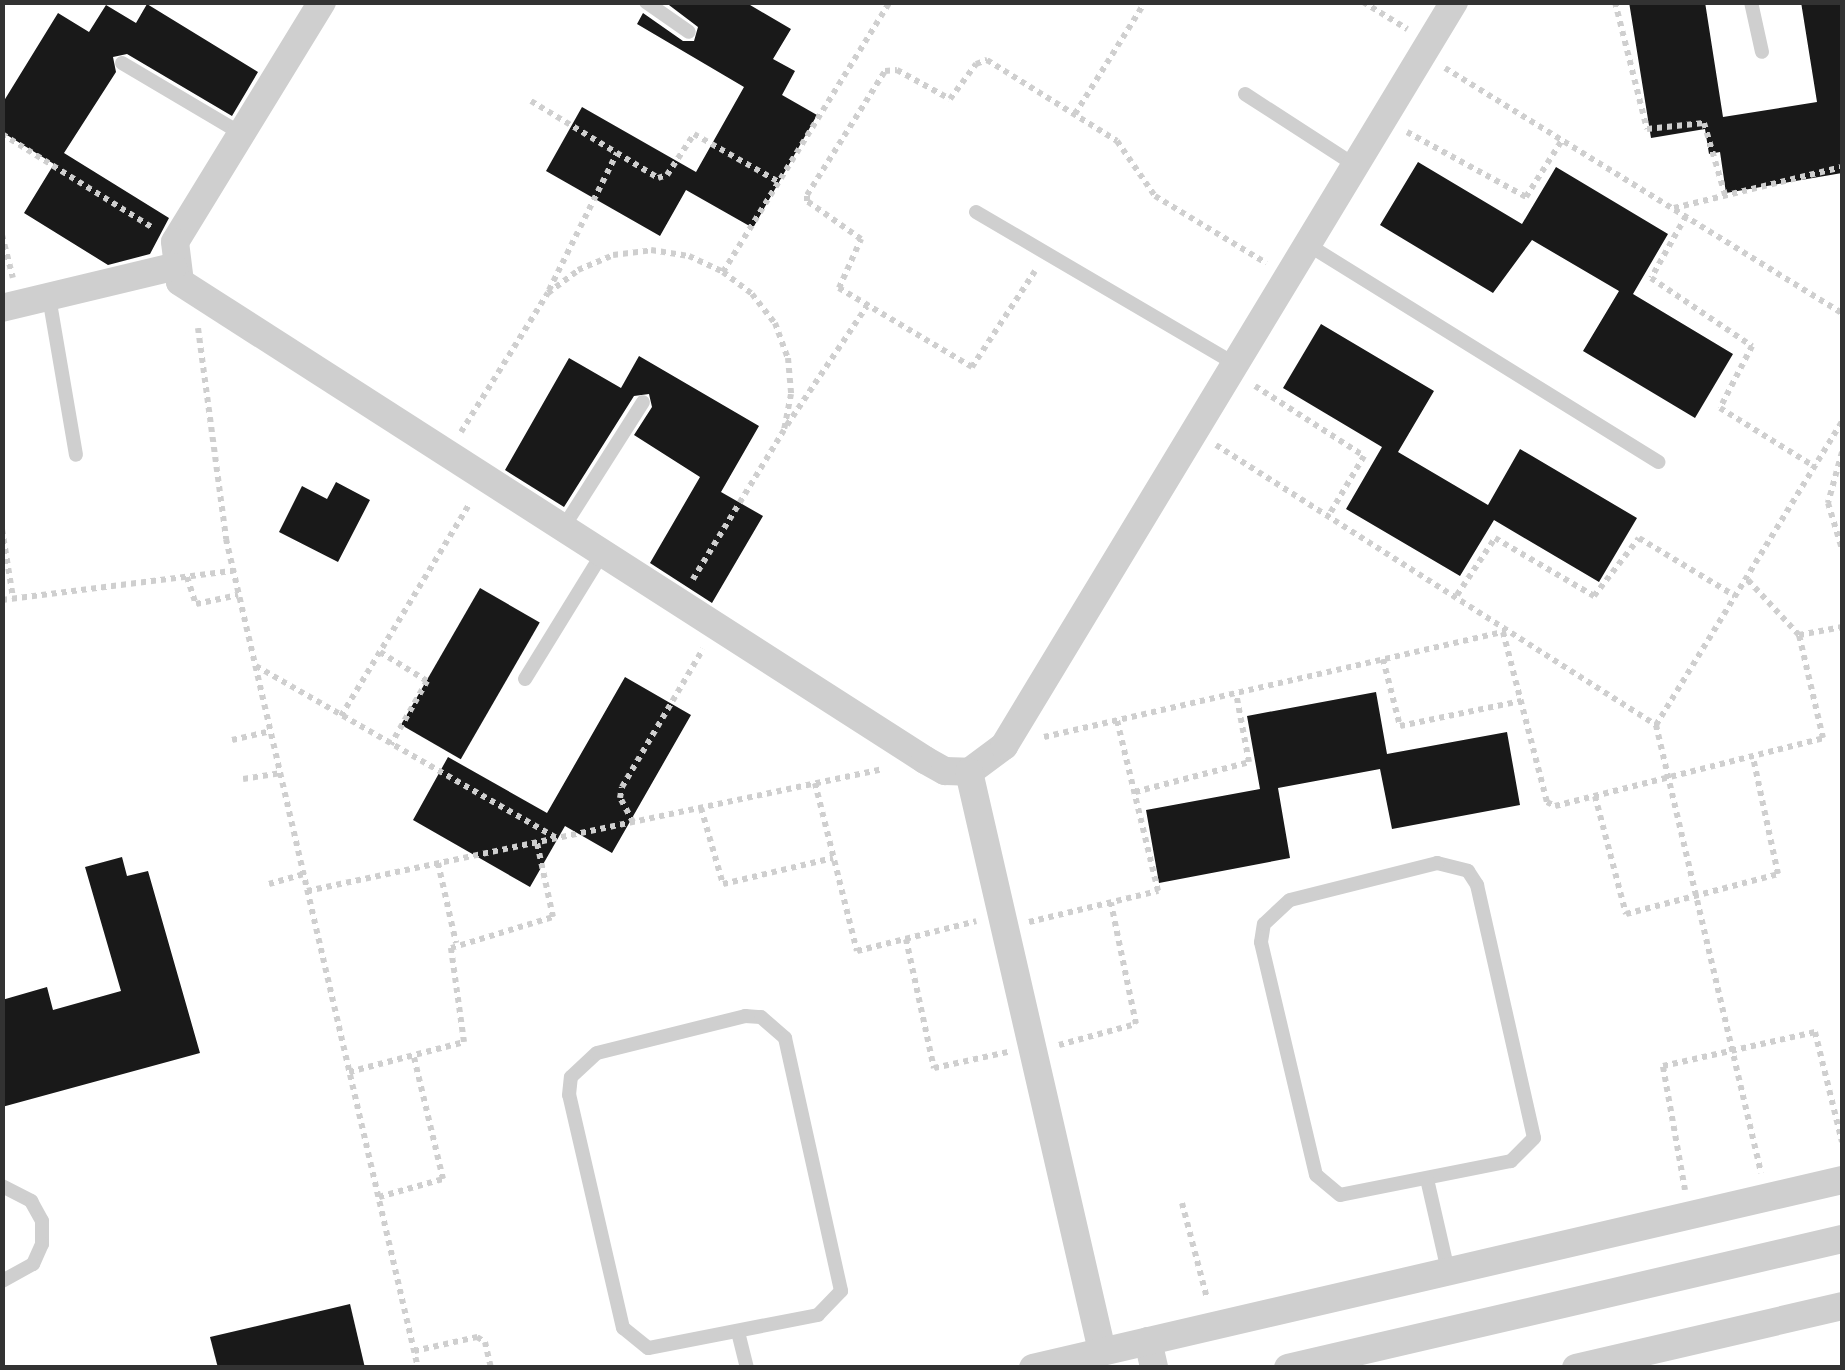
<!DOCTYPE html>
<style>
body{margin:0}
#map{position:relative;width:1845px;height:1370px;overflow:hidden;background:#fff;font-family:"Sofia Sans Condensed",sans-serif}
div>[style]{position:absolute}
.building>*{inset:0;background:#191919;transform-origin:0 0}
.path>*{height:6px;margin-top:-3px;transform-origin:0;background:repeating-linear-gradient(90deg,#cfcfcf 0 5px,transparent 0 10px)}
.service>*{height:14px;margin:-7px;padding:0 7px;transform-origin:7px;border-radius:7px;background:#cfcfcf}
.minor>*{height:28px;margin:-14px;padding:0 14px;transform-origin:14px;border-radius:14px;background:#cfcfcf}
span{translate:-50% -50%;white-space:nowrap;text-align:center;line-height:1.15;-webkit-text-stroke:10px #fff;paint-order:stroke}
.frame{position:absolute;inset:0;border:5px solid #323232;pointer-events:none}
</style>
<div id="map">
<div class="building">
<i style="clip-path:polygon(665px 2px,745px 2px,791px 29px,773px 59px,795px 71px,782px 95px,817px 115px,753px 228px,686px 190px,660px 236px,546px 171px,582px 107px,696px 172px,744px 87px,637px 24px,643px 13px,683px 41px,694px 41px,698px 27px)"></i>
<i style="clip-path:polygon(1629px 2px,1705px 2px,1723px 117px,1817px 102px,1801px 2px,1842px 2px,1842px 173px,1726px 193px,1720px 152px,1709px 154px,1705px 129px,1651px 138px)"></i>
<i style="clip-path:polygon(147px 4px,258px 72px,232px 116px,127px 54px,113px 57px,116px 72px,64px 153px,169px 218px,150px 254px,108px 265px,24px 213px,54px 164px,2px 132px,2px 104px,58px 13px,89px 32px,106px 5px,136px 23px)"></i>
<i style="clip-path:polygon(1418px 162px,1522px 224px,1556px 167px,1668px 234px,1633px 294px,1733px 354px,1695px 418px,1583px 351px,1619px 291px,1532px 240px,1493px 293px,1380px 225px)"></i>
<i style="clip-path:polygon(1321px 324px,1434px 391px,1398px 452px,1488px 505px,1520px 449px,1637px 518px,1599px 582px,1494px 520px,1460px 576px,1346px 509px,1382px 447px,1283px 388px)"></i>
<i style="clip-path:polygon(639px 356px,759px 426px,721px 492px,763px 516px,712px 603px,650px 563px,700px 477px,634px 435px,652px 407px,649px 394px,634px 396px,564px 507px,505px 470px,569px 358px,621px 388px)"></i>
<i style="clip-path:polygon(336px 482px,370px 500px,338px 562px,279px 532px,302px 486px,327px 499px)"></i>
<i style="left:480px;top:588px;width:69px;height:158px;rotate:30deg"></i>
<i style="clip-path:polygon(625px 677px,691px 715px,612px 853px,565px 826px,530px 887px,413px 820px,448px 757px,547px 813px)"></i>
<i style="clip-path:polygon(1376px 692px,1387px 754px,1507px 732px,1520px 805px,1392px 829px,1380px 769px,1278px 788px,1290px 858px,1159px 883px,1146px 810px,1260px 789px,1247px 716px)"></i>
<i style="clip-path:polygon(122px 857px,127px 876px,148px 871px,200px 1053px,2px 1107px,2px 1000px,47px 987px,53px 1010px,121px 991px,85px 867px)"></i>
<i style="clip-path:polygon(350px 1304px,365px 1368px,218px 1368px,210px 1337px)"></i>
</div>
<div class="path">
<i style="left:1363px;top:2px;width:52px;rotate:31.5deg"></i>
<i style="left:1615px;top:2px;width:131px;rotate:75.9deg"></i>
<i style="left:1647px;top:129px;width:57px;rotate:-6deg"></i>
<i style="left:1704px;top:123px;width:75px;rotate:73.7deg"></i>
<i style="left:1445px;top:68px;width:467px;rotate:31.7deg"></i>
<i style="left:531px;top:101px;width:149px;rotate:31.2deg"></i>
<i style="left:658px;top:178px;width:9px;rotate:-18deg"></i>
<i style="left:667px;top:175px;width:49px;rotate:-56.6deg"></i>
<i style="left:694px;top:134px;width:98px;rotate:29.5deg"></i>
<i style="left:1075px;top:114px;width:132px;rotate:-58deg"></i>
<i style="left:1407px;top:132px;width:136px;rotate:28.6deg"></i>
<i style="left:1526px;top:197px;width:67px;rotate:-57.7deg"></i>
<i style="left:2px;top:134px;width:178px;rotate:31.9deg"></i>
<i style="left:1674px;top:208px;width:173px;rotate:-13.7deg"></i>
<i style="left:1686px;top:216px;width:71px;rotate:119.4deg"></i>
<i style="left:1651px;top:278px;width:122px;rotate:34deg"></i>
<i style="left:1752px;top:346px;width:70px;rotate:117.3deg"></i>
<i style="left:1720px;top:408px;width:112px;rotate:31.8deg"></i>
<i style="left:2px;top:235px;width:44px;rotate:75.7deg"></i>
<i style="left:1035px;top:271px;width:115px;rotate:123.3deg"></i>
<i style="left:972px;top:367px;width:155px;rotate:-149.3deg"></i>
<i style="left:839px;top:288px;width:54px;rotate:-65.8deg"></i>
<i style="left:861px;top:239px;width:66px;rotate:-144.9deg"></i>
<i style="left:807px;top:201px;width:6px;rotate:-90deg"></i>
<i style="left:807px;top:195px;width:146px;rotate:-57.8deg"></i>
<i style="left:885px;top:71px;width:12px;rotate:-5deg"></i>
<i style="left:897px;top:70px;width:60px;rotate:28.7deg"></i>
<i style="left:950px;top:99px;width:44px;rotate:-53.4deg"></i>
<i style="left:976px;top:64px;width:12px;rotate:-20deg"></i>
<i style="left:987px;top:60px;width:153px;rotate:31.9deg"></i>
<i style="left:1117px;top:141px;width:67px;rotate:55.4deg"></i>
<i style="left:1155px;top:196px;width:130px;rotate:31.1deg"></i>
<i style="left:723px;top:272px;width:317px;rotate:-58.3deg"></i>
<i style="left:549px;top:290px;width:153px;rotate:-63.6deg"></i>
<i style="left:198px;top:328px;width:213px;rotate:82.4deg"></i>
<i style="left:226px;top:539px;width:851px;rotate:76.96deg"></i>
<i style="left:1255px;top:386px;width:130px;rotate:32.7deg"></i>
<i style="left:1364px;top:456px;width:69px;rotate:120.7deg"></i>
<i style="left:787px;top:425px;width:143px;rotate:-56.1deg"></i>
<i style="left:461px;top:432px;width:164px;rotate:-58deg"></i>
<i style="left:548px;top:293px;width:38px;rotate:-37deg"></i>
<i style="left:578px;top:270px;width:38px;rotate:-23deg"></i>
<i style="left:613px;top:255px;width:38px;rotate:-7deg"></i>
<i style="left:651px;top:250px;width:38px;rotate:9deg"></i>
<i style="left:689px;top:256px;width:38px;rotate:25deg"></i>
<i style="left:723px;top:272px;width:36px;rotate:37deg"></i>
<i style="left:752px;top:294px;width:37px;rotate:52deg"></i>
<i style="left:775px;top:323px;width:37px;rotate:70deg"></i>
<i style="left:788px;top:358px;width:36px;rotate:85deg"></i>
<i style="left:791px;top:394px;width:37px;rotate:101deg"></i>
<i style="left:784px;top:430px;width:175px;rotate:121.4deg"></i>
<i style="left:1216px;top:445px;width:522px;rotate:32.47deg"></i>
<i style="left:1656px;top:725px;width:460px;rotate:76.8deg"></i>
<i style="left:1842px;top:452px;width:53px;rotate:105.4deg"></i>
<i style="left:1828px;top:503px;width:48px;rotate:73.1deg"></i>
<i style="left:2px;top:529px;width:70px;rotate:80.9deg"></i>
<i style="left:187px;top:577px;width:28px;rotate:72deg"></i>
<i style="left:196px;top:604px;width:43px;rotate:-12.1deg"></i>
<i style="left:1457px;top:595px;width:69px;rotate:-56.3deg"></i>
<i style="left:1495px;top:538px;width:115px;rotate:30.4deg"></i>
<i style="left:1594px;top:596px;width:73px;rotate:-52.2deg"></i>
<i style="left:1639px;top:538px;width:112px;rotate:31.1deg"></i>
<i style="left:2px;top:600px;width:233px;rotate:-7.2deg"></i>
<i style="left:1503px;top:632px;width:176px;rotate:75.5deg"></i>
<i style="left:1547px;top:802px;width:9px;rotate:27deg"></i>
<i style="left:1555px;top:806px;width:276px;rotate:-14.2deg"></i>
<i style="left:1823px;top:738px;width:106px;rotate:-103.1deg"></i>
<i style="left:1799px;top:635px;width:78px;rotate:-132.9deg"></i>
<i style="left:1799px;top:635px;width:44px;rotate:-10.5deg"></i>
<i style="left:380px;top:652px;width:55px;rotate:31.7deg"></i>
<i style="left:427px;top:681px;width:73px;rotate:119.7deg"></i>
<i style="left:1383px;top:659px;width:69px;rotate:75.8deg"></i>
<i style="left:1400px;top:726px;width:124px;rotate:-11.7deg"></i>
<i style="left:256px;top:666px;width:346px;rotate:29.8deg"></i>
<i style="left:341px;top:716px;width:249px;rotate:-58.8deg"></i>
<i style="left:1656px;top:725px;width:356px;rotate:-58.5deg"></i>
<i style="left:1044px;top:737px;width:473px;rotate:-12.9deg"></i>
<i style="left:232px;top:740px;width:39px;rotate:-13deg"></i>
<i style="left:243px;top:779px;width:37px;rotate:-9deg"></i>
<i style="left:815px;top:783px;width:173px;rotate:76deg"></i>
<i style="left:857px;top:951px;width:123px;rotate:-14.1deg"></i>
<i style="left:1135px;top:792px;width:118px;rotate:-14.7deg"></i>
<i style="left:1249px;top:762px;width:70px;rotate:-100.7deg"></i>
<i style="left:1595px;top:796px;width:122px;rotate:75.3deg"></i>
<i style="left:1626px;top:914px;width:157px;rotate:-14.7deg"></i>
<i style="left:1778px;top:874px;width:120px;rotate:-102.1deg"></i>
<i style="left:701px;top:808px;width:79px;rotate:73.9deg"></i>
<i style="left:723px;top:884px;width:113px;rotate:-13.3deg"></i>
<i style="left:633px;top:822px;width:27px;rotate:-118deg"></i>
<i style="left:620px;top:798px;width:11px;rotate:-80deg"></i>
<i style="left:622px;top:787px;width:160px;rotate:-59.6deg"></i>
<i style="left:438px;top:863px;width:82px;rotate:77.3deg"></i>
<i style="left:269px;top:884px;width:35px;rotate:-16deg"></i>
<i style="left:307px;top:891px;width:589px;rotate:-11.96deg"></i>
<i style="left:1029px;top:922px;width:133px;rotate:-13.5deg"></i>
<i style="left:1158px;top:891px;width:176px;rotate:-103.5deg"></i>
<i style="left:906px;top:939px;width:132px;rotate:77.8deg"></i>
<i style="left:934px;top:1068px;width:76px;rotate:-12.2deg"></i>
<i style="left:1059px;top:1045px;width:80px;rotate:-15.3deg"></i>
<i style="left:1136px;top:1024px;width:124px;rotate:-101.7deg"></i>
<i style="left:349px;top:1072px;width:119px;rotate:-14.6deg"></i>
<i style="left:464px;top:1042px;width:95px;rotate:-97.9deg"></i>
<i style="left:451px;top:948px;width:107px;rotate:-16.9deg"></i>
<i style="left:553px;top:917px;width:76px;rotate:-102.2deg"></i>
<i style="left:1685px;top:1190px;width:126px;rotate:-100.1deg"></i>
<i style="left:1663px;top:1066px;width:156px;rotate:-12.6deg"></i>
<i style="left:1815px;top:1032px;width:113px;rotate:76.2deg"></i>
<i style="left:379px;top:1197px;width:66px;rotate:-15.7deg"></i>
<i style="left:443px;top:1179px;width:125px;rotate:-103.4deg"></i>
<i style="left:1182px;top:1203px;width:98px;rotate:75.3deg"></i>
<i style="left:414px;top:1351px;width:65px;rotate:-12.5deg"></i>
<i style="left:477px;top:1337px;width:9px;rotate:32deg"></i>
<i style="left:485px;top:1342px;width:27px;rotate:77deg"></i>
</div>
<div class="service">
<i style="left:646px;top:2px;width:52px;rotate:34.9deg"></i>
<i style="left:1751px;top:2px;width:51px;rotate:77.6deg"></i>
<i style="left:122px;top:63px;width:139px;rotate:30.6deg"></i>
<i style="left:1245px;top:94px;width:135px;rotate:32.9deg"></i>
<i style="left:976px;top:212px;width:303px;rotate:30.4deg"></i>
<i style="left:1310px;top:246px;width:410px;rotate:31.8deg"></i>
<i style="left:49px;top:297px;width:160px;rotate:80.3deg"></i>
<i style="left:563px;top:528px;width:149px;rotate:-57.6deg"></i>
<i style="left:525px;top:679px;width:147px;rotate:-58.4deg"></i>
<i style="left:1437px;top:863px;width:32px;rotate:14deg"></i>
<i style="left:1468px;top:871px;width:17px;rotate:57deg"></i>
<i style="left:1477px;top:885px;width:259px;rotate:77.3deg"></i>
<i style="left:1534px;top:1138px;width:33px;rotate:135deg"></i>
<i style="left:1511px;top:1161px;width:174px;rotate:168.8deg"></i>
<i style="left:1340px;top:1195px;width:31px;rotate:-140deg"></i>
<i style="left:1316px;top:1175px;width:239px;rotate:-103.3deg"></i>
<i style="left:1261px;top:942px;width:18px;rotate:-81deg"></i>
<i style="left:1264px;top:924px;width:35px;rotate:-43deg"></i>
<i style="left:1290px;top:900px;width:152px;rotate:-14.1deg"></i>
<i style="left:745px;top:1016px;width:16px;rotate:4deg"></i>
<i style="left:761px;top:1017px;width:32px;rotate:41deg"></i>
<i style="left:785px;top:1038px;width:259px;rotate:77.5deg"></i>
<i style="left:841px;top:1291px;width:33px;rotate:134deg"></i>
<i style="left:818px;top:1315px;width:173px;rotate:169deg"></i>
<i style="left:648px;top:1348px;width:32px;rotate:-141deg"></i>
<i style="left:623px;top:1328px;width:239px;rotate:-103deg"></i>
<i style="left:569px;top:1095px;width:18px;rotate:-84deg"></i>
<i style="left:571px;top:1077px;width:35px;rotate:-43deg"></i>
<i style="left:597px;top:1053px;width:153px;rotate:-14deg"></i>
<i style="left:1427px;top:1179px;width:94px;rotate:77.1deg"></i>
<i style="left:2px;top:1186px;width:33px;rotate:27deg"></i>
<i style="left:31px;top:1201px;width:23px;rotate:61deg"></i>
<i style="left:42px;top:1221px;width:23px;rotate:90deg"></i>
<i style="left:42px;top:1244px;width:22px;rotate:114deg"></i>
<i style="left:33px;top:1264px;width:35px;rotate:151deg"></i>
<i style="left:738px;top:1332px;width:37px;rotate:76deg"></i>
</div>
<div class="minor">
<i style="left:322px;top:2px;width:281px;rotate:121.5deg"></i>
<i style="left:175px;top:242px;width:40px;rotate:82.9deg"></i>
<i style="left:180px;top:282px;width:885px;rotate:32.68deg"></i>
<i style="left:925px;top:760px;width:23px;rotate:29deg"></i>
<i style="left:945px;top:771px;width:24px;rotate:2deg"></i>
<i style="left:969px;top:772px;width:44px;rotate:-36.6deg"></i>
<i style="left:1004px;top:746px;width:870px;rotate:-58.83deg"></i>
<i style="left:2px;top:308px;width:176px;rotate:-13.5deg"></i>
<i style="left:969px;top:772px;width:594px;rotate:77.06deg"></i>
<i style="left:1148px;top:1341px;width:28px;rotate:77deg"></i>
<i style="left:1033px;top:1368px;width:831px;rotate:-13.08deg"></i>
<i style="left:1288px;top:1368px;width:569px;rotate:-13.11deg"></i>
<i style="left:1576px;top:1368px;width:273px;rotate:-13.1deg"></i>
</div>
<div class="frame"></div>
</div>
